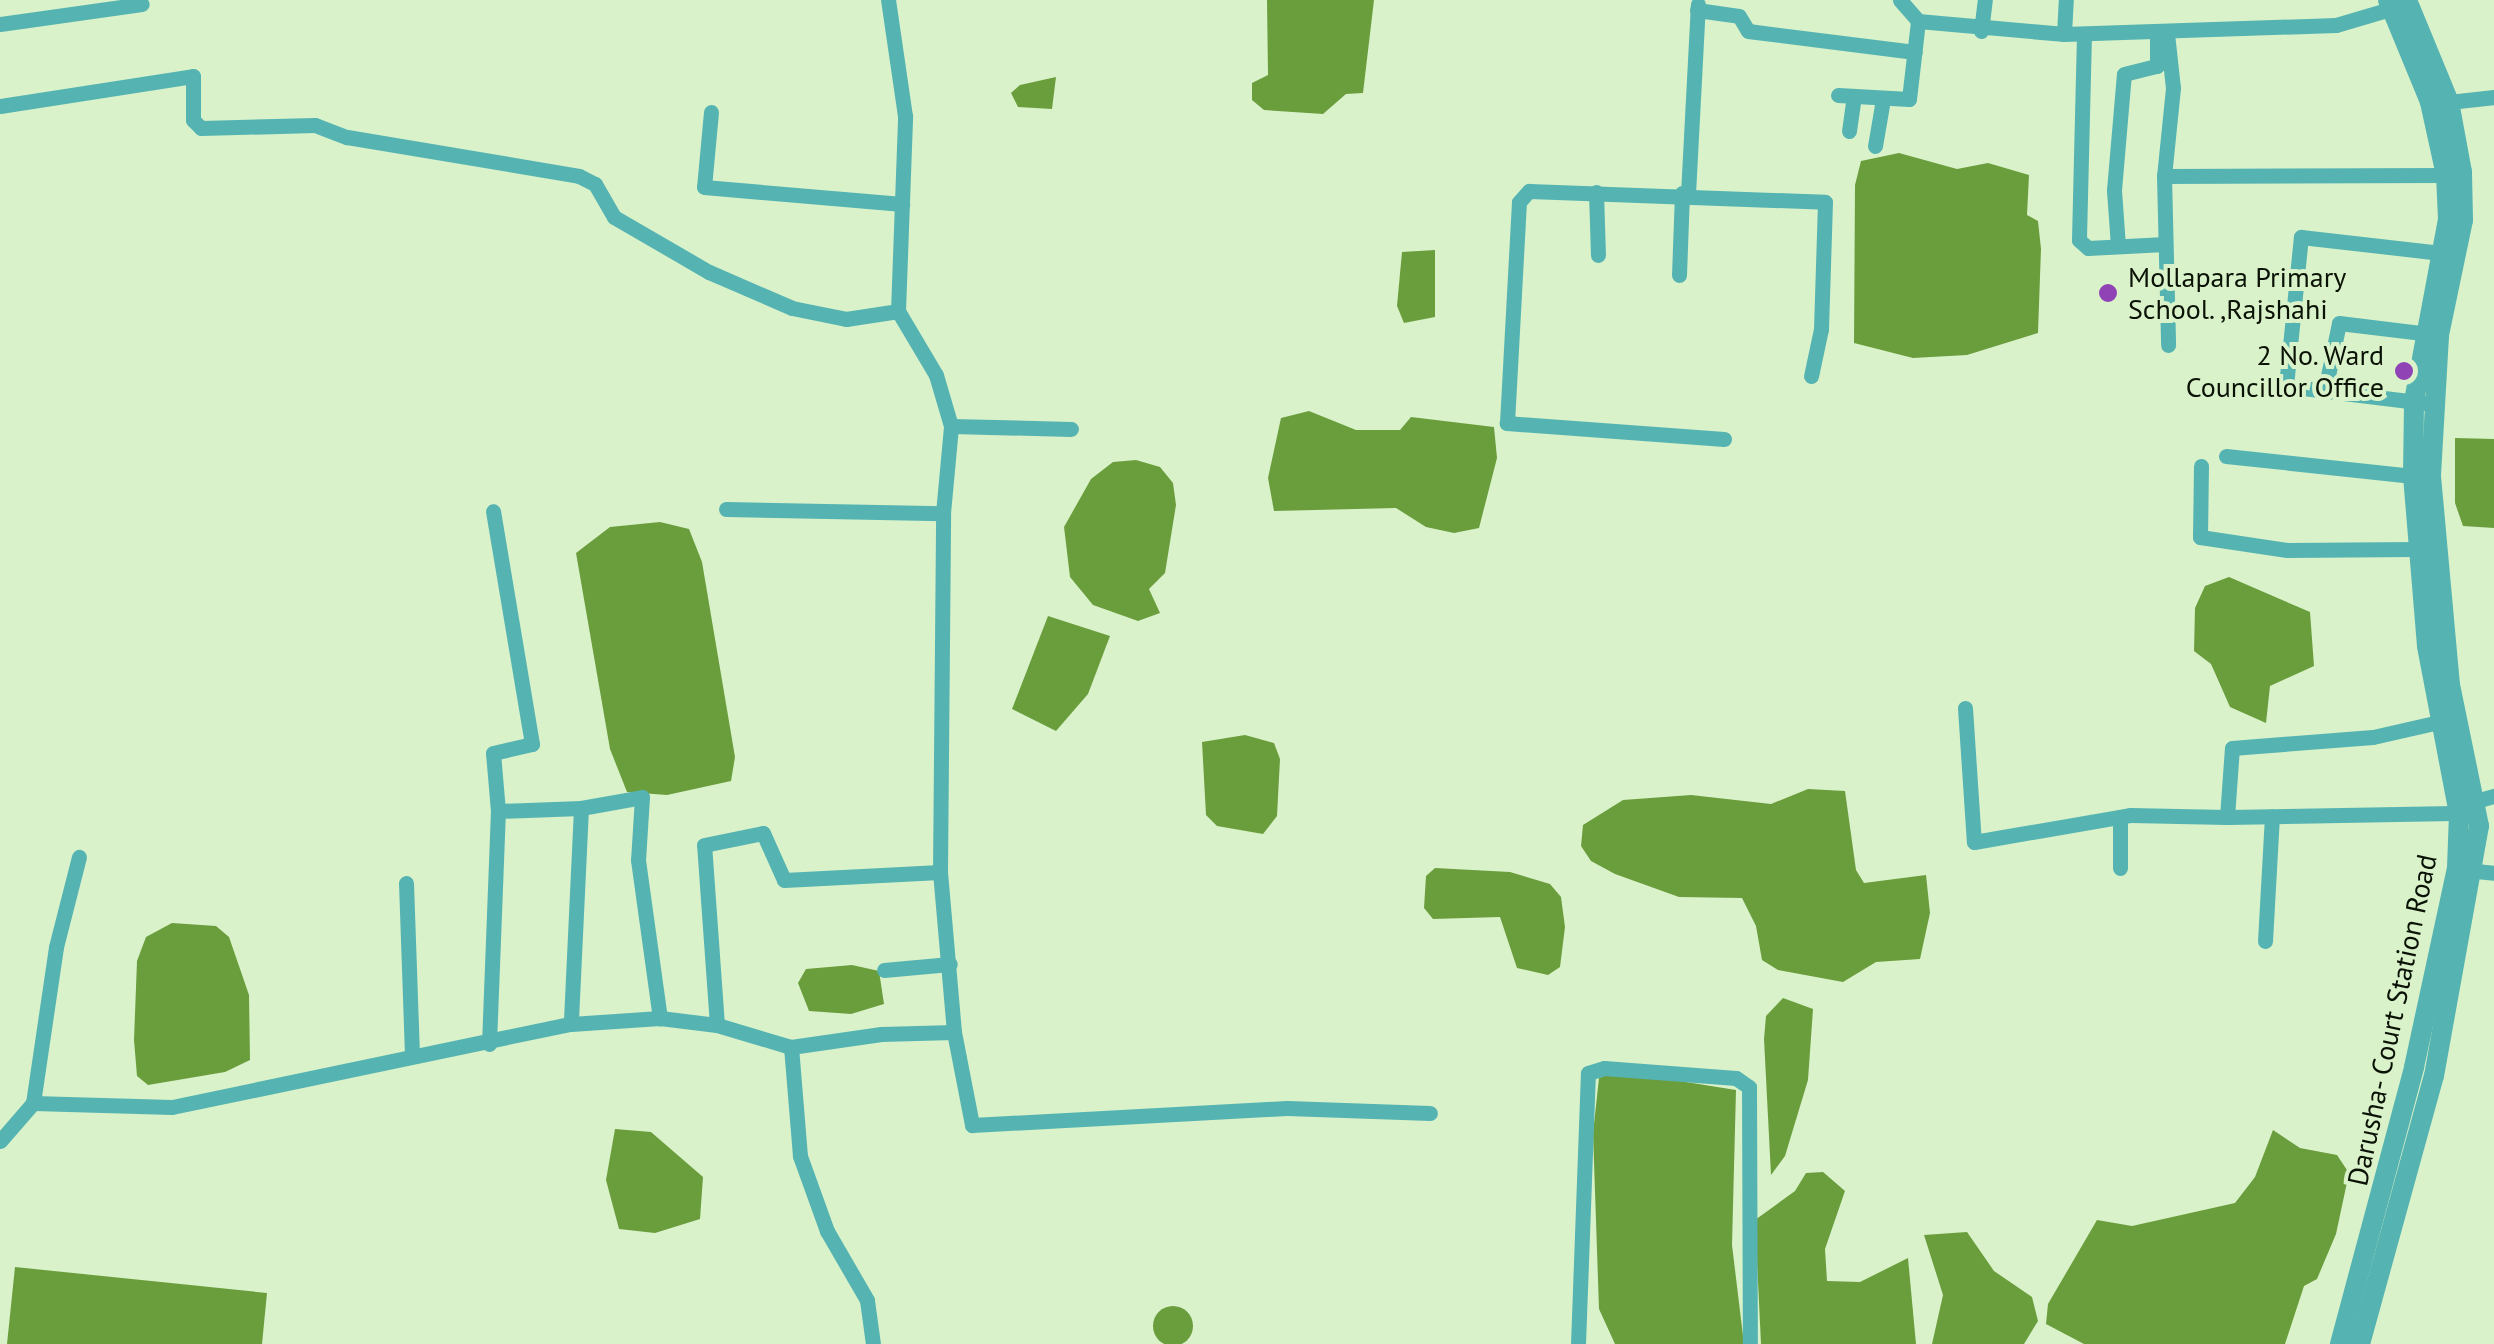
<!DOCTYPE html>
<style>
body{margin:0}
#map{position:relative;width:2494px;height:1344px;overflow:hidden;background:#daf2ca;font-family:"PT Sans",sans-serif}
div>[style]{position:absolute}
.water>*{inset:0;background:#6a9e3d}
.round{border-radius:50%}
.minor>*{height:15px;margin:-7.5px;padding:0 7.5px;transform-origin:7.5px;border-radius:7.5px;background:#55b4b2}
.tertiary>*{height:20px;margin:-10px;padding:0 10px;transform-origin:10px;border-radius:10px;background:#55b4b2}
.dots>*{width:28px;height:28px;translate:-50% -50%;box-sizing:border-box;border:5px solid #daf2ca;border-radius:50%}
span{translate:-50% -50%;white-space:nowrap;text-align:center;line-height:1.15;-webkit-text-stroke:8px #daf2ca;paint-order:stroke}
.poi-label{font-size:28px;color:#0a1105}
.left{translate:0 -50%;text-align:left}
.right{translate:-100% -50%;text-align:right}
.street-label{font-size:28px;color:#0a1105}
</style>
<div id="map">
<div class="water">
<i style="clip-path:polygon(1267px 0,1374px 0,1363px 93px,1346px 94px,1323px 114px,1264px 110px,1252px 100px,1252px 83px,1268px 75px)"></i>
<i style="clip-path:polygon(1056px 77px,1052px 109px,1018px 107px,1011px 93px,1020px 85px)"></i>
<i style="clip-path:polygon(1899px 153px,1957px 169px,1988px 163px,2029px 175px,2027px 215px,2038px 221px,2041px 249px,2038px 333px,1967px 355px,1913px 358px,1854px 343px,1855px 185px,1861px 161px)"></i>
<i style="clip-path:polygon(1435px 250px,1435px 317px,1404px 323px,1397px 306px,1402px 252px)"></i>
<i style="clip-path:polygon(1309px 411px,1356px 430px,1400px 430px,1411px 417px,1494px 427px,1497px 458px,1479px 528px,1454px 533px,1426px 527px,1396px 508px,1274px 511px,1268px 478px,1281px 418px)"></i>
<i style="clip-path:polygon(2455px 438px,2494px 439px,2494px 528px,2463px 526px,2455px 503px)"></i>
<i style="clip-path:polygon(1136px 460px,1160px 467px,1173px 483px,1176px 505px,1165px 573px,1149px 589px,1160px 613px,1138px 621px,1093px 605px,1070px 577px,1064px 527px,1091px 479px,1113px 462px)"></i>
<i style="clip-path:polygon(660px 522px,689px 529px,702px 562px,735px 757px,731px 781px,667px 795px,627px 792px,610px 749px,576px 553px,610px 527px)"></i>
<i style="clip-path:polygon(2229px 577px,2310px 612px,2314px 666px,2270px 686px,2266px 723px,2230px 707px,2211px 664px,2194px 651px,2195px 608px,2205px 586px)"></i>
<i style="clip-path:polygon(1048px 616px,1110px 636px,1088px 694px,1056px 731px,1012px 709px)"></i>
<i style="clip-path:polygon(1245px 735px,1274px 743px,1280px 759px,1277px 816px,1263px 834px,1217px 826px,1206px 815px,1202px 742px)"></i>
<i style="clip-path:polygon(1808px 789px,1845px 791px,1856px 870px,1864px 883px,1926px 875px,1930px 913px,1920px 959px,1876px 962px,1843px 982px,1778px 970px,1762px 960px,1756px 926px,1742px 898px,1679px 897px,1615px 874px,1591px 861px,1581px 846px,1583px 825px,1623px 800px,1691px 795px,1771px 804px)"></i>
<i style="clip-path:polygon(1435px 868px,1510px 872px,1550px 884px,1561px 897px,1565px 927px,1560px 967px,1548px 975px,1517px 968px,1500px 917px,1433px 919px,1424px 908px,1426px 876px)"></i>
<i style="clip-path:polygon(172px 923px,216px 926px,229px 937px,249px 995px,250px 1060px,225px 1072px,148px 1085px,137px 1076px,134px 1040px,137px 961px,146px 937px)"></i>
<i style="clip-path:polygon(852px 965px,879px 971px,884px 1004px,851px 1014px,809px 1011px,798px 983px,806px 969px)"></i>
<i style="clip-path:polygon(1783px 998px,1813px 1009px,1808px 1080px,1785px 1156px,1771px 1175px,1764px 1039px,1766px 1016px)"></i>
<i style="clip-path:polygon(1617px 1071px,1736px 1090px,1732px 1245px,1744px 1344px,1615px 1344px,1599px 1309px,1593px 1133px,1599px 1078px)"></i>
<i style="clip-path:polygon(615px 1129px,651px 1132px,703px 1177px,700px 1219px,655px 1233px,619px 1229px,606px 1180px)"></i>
<i style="clip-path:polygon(2273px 1130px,2300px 1148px,2337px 1155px,2349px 1173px,2336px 1234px,2317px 1279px,2304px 1286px,2285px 1344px,2084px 1344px,2046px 1324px,2048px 1304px,2097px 1220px,2132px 1226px,2235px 1203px,2255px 1177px)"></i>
<i style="clip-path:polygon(1823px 1172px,1845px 1191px,1825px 1249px,1827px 1281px,1860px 1282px,1908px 1258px,1916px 1344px,1761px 1344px,1755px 1220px,1795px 1191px,1806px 1173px)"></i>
<i style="clip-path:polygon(1967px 1232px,1994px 1271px,2032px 1297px,2038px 1321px,2024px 1344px,1932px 1344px,1943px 1295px,1924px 1235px)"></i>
<i style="clip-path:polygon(15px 1267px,267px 1293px,262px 1344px,7px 1344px)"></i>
<i class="round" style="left:1153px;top:1306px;width:40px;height:40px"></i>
</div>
<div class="minor">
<i style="left:1900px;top:0;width:28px;rotate:49deg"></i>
<i style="left:1918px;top:21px;width:147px;rotate:5.1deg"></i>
<i style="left:2064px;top:34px;width:272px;rotate:-1.9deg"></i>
<i style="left:2336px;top:25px;width:67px;rotate:-16.5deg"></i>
<i style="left:1697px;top:10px;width:42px;rotate:8.1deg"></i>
<i style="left:1739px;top:16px;width:17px;rotate:59deg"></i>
<i style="left:1748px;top:31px;width:168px;rotate:7.2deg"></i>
<i style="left:0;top:24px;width:143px;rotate:-8deg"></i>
<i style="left:1981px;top:31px;width:31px;rotate:-83deg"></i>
<i style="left:2167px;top:33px;width:55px;rotate:83.8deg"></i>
<i style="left:2173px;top:88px;width:88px;rotate:95.8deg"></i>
<i style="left:2164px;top:176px;width:282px;rotate:-0.2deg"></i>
<i style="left:2064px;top:34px;width:34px;rotate:-87deg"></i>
<i style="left:2084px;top:34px;width:206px;rotate:91.4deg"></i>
<i style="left:2079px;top:240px;width:12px;rotate:42deg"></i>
<i style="left:2088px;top:248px;width:77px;rotate:-3deg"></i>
<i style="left:1838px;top:95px;width:71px;rotate:3.2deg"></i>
<i style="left:1909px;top:99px;width:79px;rotate:-83.4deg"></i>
<i style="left:2449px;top:102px;width:45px;rotate:-6.3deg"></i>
<i style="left:0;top:106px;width:195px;rotate:-8.8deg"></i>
<i style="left:193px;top:76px;width:44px;rotate:90deg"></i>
<i style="left:193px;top:120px;width:11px;rotate:45deg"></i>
<i style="left:201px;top:128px;width:114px;rotate:-1.5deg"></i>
<i style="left:315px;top:125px;width:34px;rotate:21deg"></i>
<i style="left:347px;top:137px;width:235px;rotate:9.5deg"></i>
<i style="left:579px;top:176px;width:18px;rotate:27deg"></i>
<i style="left:595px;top:184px;width:38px;rotate:60deg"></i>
<i style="left:614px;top:217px;width:110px;rotate:30.1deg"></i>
<i style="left:709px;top:272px;width:90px;rotate:23.4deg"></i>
<i style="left:792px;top:308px;width:55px;rotate:11.5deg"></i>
<i style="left:846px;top:319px;width:53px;rotate:-8.7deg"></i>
<i style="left:711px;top:112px;width:75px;rotate:95.3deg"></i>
<i style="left:704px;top:187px;width:199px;rotate:4.9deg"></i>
<i style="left:1849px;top:131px;width:35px;rotate:-82deg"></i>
<i style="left:1875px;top:146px;width:48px;rotate:-80.3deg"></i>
<i style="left:2164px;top:176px;width:169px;rotate:88.6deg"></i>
<i style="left:1596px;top:192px;width:63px;rotate:88.2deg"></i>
<i style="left:1688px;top:194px;width:190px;rotate:-87deg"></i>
<i style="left:2118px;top:246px;width:56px;rotate:-94.1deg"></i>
<i style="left:2114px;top:190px;width:116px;rotate:-85.1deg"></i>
<i style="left:2124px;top:74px;width:34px;rotate:-14deg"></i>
<i style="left:2157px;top:66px;width:33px;rotate:-90deg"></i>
<i style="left:1679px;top:275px;width:82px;rotate:-87.9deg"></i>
<i style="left:2325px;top:390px;width:68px;rotate:-78.2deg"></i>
<i style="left:2339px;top:323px;width:84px;rotate:6.9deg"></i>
<i style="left:2433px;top:404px;width:148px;rotate:-173deg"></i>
<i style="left:2286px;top:386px;width:150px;rotate:-84.3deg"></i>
<i style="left:2301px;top:237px;width:141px;rotate:6.5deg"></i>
<i style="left:951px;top:426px;width:120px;rotate:1.4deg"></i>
<i style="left:1724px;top:439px;width:218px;rotate:-175.8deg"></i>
<i style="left:1507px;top:423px;width:221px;rotate:-86.9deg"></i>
<i style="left:1519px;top:202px;width:15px;rotate:-48deg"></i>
<i style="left:1529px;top:191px;width:296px;rotate:2.1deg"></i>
<i style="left:1825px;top:202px;width:127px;rotate:91.8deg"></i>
<i style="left:1821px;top:329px;width:48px;rotate:102deg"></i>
<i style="left:2226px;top:456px;width:188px;rotate:6.1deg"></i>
<i style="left:2201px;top:466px;width:71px;rotate:90.8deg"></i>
<i style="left:2200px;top:537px;width:88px;rotate:8.5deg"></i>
<i style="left:2287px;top:550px;width:128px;rotate:-0.4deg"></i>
<i style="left:726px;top:509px;width:217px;rotate:1.1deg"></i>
<i style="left:1965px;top:708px;width:134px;rotate:86.2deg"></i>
<i style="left:1974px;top:842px;width:158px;rotate:-9.8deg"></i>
<i style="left:2130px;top:815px;width:97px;rotate:1.2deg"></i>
<i style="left:2227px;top:817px;width:69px;rotate:-85.9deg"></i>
<i style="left:2232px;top:748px;width:141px;rotate:-4.5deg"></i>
<i style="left:2373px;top:737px;width:81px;rotate:-12.8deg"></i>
<i style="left:2476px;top:801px;width:19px;rotate:-16deg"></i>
<i style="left:581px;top:808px;width:62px;rotate:-10.2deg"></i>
<i style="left:642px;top:797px;width:63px;rotate:93.6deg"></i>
<i style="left:638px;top:860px;width:160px;rotate:82.1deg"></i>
<i style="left:498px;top:811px;width:83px;rotate:-2.1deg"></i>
<i style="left:581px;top:808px;width:216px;rotate:92.7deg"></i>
<i style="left:2120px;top:817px;width:51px;rotate:90deg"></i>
<i style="left:2227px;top:817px;width:241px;rotate:-1deg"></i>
<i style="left:2476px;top:871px;width:18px;rotate:6deg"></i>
<i style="left:406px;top:883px;width:170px;rotate:88deg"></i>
<i style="left:2265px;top:941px;width:125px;rotate:-86.8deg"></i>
<i style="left:884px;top:970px;width:66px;rotate:-5.2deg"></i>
<i style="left:717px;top:1025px;width:180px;rotate:-94.1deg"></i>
<i style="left:704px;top:845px;width:60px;rotate:-11.5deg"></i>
<i style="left:763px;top:833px;width:51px;rotate:65.9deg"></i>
<i style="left:784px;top:880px;width:156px;rotate:-2.9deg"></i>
<i style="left:954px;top:1032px;width:95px;rotate:79deg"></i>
<i style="left:972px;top:1125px;width:315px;rotate:-3.1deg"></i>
<i style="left:1287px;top:1108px;width:143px;rotate:2deg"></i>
<i style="left:489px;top:1044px;width:233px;rotate:-87.8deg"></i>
<i style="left:498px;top:811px;width:58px;rotate:-94.9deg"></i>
<i style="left:493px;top:753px;width:40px;rotate:-13deg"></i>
<i style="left:532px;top:744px;width:236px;rotate:-99.5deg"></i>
<i style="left:33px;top:1103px;width:158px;rotate:-81.6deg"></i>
<i style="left:56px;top:947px;width:93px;rotate:-75.7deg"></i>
<i style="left:0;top:1141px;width:50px;rotate:-49deg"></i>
<i style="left:33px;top:1103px;width:139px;rotate:1.6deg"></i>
<i style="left:172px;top:1107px;width:408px;rotate:-11.8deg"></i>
<i style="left:571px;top:1024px;width:89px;rotate:-3.9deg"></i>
<i style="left:660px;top:1018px;width:57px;rotate:7deg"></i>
<i style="left:717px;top:1025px;width:77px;rotate:16.6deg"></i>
<i style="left:873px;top:1344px;width:44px;rotate:-97.8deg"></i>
<i style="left:867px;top:1300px;width:80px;rotate:-120.1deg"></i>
<i style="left:827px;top:1231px;width:80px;rotate:-109.8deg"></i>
<i style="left:800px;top:1156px;width:109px;rotate:-94.7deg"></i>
<i style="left:791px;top:1047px;width:91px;rotate:-8.2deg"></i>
<i style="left:881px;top:1034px;width:73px;rotate:-1.6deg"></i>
<i style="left:954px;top:1032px;width:161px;rotate:-95deg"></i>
<i style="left:940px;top:872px;width:359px;rotate:-89.5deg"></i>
<i style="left:943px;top:513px;width:87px;rotate:-84.7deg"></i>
<i style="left:951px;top:426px;width:53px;rotate:-106.4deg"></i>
<i style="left:936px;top:375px;width:74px;rotate:-120.7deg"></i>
<i style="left:898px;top:311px;width:195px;rotate:-87.9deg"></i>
<i style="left:905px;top:116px;width:117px;rotate:-98.3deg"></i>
<i style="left:1578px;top:1344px;width:271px;rotate:-87.9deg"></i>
<i style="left:1588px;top:1073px;width:17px;rotate:-17deg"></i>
<i style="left:1604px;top:1068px;width:132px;rotate:4.3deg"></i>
<i style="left:1736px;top:1078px;width:16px;rotate:35deg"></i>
<i style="left:1749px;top:1087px;width:257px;rotate:89.8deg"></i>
</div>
<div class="tertiary">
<i style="left:2340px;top:1344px;width:287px;rotate:-75deg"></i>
<i style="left:2414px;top:1067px;width:204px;rotate:-77.8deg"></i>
<i style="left:2457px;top:868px;width:54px;rotate:-87.9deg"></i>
<i style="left:2459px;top:814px;width:171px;rotate:-100.8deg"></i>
<i style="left:2427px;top:646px;width:171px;rotate:-94.7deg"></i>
<i style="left:2413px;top:476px;width:75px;rotate:-89.2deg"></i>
<i style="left:2414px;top:401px;width:185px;rotate:-79.4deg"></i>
<i style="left:2448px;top:219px;width:44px;rotate:-92.6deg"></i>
<i style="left:2446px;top:175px;width:75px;rotate:-102.4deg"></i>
<i style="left:2430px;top:102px;width:110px;rotate:-112.4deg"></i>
<i style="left:2360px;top:1344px;width:278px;rotate:-74.6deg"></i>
<i style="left:2434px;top:1076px;width:254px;rotate:-79.8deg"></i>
<i style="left:2479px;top:826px;width:144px;rotate:-101.6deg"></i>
<i style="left:2450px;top:685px;width:211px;rotate:-95.2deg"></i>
<i style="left:2431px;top:475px;width:140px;rotate:-86.7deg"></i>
<i style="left:2439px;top:335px;width:117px;rotate:-78.2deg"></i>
<i style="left:2463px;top:220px;width:48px;rotate:-91.2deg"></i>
<i style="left:2462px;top:172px;width:71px;rotate:-100.5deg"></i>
<i style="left:2449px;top:102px;width:110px;rotate:-112.4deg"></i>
</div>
<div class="dots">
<i style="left:2108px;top:293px;background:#8f43b4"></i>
<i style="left:2404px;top:371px;background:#8f43b4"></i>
</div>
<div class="poi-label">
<span class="left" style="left:2128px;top:293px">Mollapara Primary<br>School. ,Rajshahi</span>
<span class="right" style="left:2384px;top:371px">2 No. Ward<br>Councillor Office</span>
</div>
<div class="street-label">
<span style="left:2392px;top:1020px;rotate:-78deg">Darusha- Court Station Road</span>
</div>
</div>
